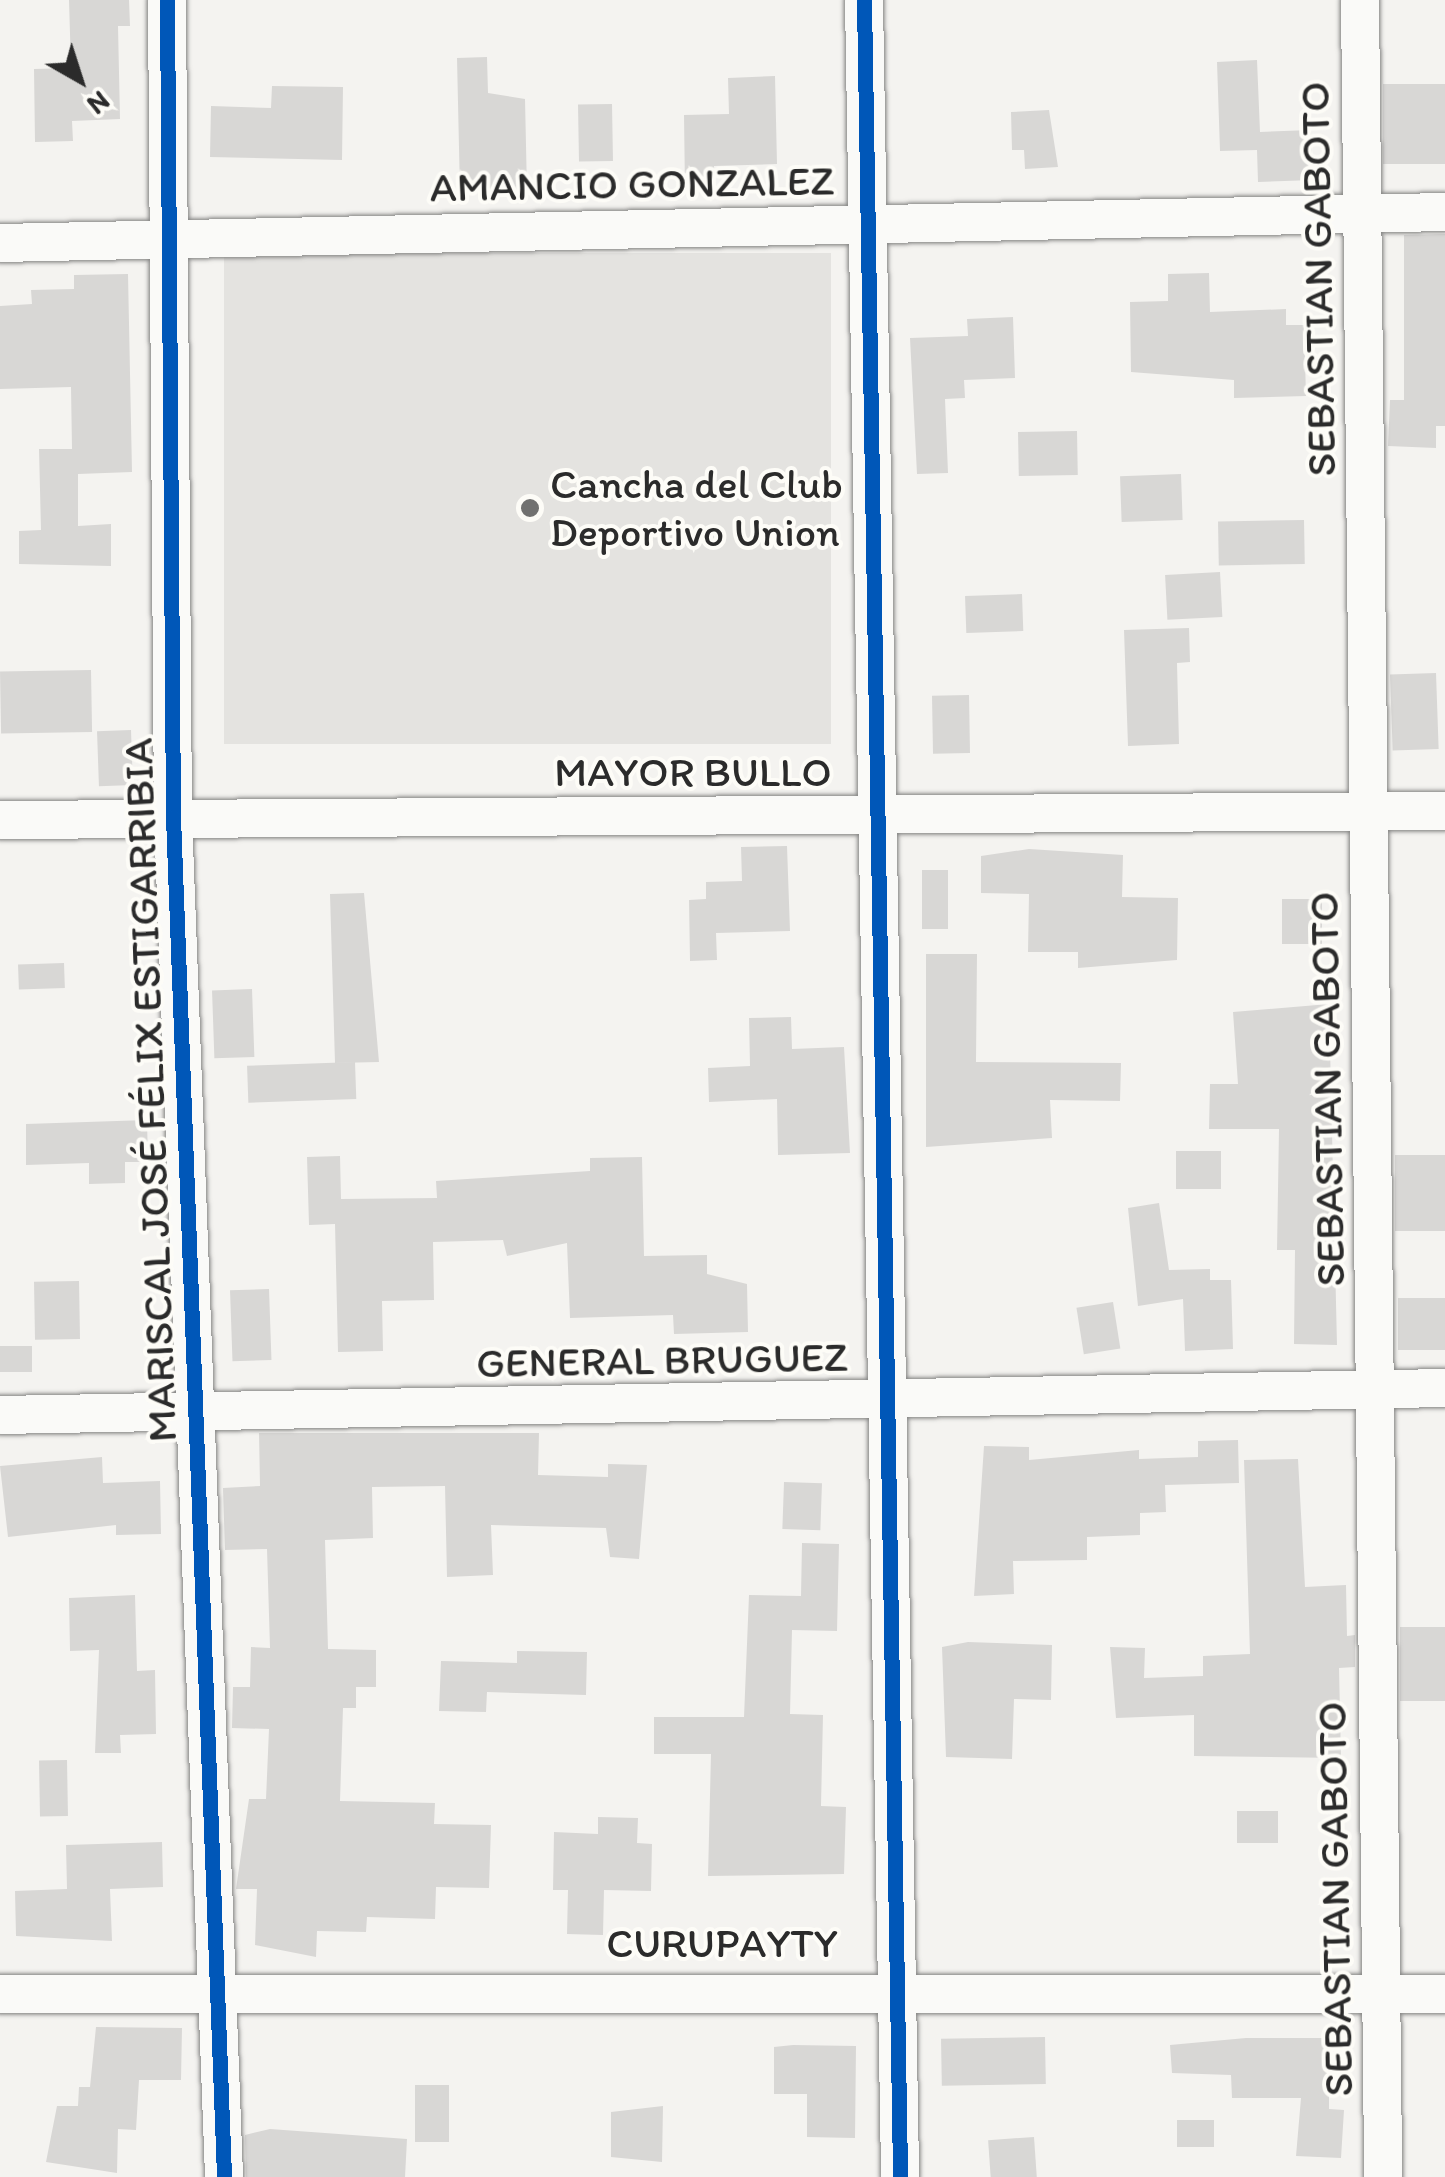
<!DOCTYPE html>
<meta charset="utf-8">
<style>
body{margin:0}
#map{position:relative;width:1445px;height:2177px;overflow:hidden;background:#f4f3f0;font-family:Itim,sans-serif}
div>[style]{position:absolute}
.green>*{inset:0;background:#e4e3e0;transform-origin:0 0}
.building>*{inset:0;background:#d8d7d5;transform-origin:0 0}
.roads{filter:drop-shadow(0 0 2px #858584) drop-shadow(0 0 2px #858584)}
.street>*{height:38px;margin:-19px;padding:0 19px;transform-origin:19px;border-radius:19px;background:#fafaf8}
.cycleway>*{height:15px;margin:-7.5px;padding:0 7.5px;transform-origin:7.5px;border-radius:7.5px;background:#0057b8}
.dots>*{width:28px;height:28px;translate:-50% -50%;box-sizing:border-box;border:5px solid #fdfcf7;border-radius:50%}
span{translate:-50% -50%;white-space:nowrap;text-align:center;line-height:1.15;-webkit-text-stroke:8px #fdfcf7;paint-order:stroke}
.street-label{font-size:42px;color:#2b2b2b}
.poi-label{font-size:42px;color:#2b2b2b}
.left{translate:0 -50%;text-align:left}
.north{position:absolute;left:30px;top:30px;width:100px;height:100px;-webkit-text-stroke:8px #fdfcf7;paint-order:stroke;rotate:141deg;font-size:28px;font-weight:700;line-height:40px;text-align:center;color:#2b2b2b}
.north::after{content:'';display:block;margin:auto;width:35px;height:45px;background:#2b2b2b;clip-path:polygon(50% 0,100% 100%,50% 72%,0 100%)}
</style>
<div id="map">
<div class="green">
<i style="left:831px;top:253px;width:491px;height:607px;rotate:90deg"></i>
</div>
<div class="building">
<i style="clip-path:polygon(69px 0,129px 0,130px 26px,118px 26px,120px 119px,72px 121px,73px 141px,35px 142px,34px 69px,71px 68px)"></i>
<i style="clip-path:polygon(487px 57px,488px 93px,525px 99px,527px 191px,460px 193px,457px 58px)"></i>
<i style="clip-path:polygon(1257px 60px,1260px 132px,1311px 130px,1313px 180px,1258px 182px,1257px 150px,1220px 151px,1217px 62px)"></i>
<i style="clip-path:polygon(775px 76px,777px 164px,714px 166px,715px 190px,685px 191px,684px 115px,729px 114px,728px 78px)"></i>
<i style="left:1383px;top:84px;width:62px;height:80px"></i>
<i style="clip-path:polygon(272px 86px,343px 87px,342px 160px,210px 157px,211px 106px,271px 108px)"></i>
<i style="left:612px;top:104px;width:57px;height:34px;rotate:89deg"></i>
<i style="clip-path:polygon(1049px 110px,1058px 167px,1025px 169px,1024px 150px,1012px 150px,1011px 112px)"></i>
<i style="clip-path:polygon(1445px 234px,1445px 426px,1436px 426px,1436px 448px,1388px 446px,1390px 400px,1404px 400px,1404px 235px)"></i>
<i style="clip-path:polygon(1209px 273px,1210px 312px,1286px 309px,1286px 325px,1304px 325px,1306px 396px,1234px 398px,1234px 380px,1131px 372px,1130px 302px,1168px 301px,1168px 274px)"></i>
<i style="clip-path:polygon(128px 274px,132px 472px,78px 474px,78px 526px,111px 524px,111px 566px,19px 564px,19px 531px,41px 530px,39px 449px,72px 449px,71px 387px,0 389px,0 306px,32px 304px,31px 290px,74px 289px,74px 275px)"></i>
<i style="clip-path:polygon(1013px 317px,1015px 378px,964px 380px,965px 398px,945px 399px,948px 473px,917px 474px,910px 338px,968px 336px,967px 319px)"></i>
<i style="left:1077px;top:431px;width:44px;height:59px;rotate:89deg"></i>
<i style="left:1181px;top:474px;width:46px;height:61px;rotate:88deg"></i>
<i style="left:1304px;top:520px;width:44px;height:86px;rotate:89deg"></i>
<i style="left:1220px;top:572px;width:45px;height:55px;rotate:87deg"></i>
<i style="left:1022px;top:594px;width:37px;height:57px;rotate:88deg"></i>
<i style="clip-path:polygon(1189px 628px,1190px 662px,1177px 663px,1179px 744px,1128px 746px,1124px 630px)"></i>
<i style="left:91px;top:670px;width:62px;height:91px;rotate:89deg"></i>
<i style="left:1436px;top:673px;width:76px;height:46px;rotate:88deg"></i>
<i style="left:969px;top:695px;width:58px;height:37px;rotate:89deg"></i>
<i style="left:131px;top:730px;width:55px;height:34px;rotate:88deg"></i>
<i style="clip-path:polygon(787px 846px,790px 931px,716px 933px,717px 960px,690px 961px,689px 900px,706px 899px,706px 882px,742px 881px,741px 847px)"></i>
<i style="clip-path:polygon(1029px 849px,1123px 855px,1122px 897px,1178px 898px,1177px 960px,1078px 968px,1078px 952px,1028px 952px,1029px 894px,981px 893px,981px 856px)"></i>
<i style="left:922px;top:870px;width:26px;height:59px"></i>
<i style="clip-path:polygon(364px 893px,379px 1062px,335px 1063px,330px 894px)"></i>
<i style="left:1282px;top:899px;width:40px;height:45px"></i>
<i style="clip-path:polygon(926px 954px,977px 954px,976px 1062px,1121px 1063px,1120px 1101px,1050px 1100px,1052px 1138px,926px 1147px)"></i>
<i style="left:64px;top:963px;width:25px;height:46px;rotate:88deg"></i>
<i style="left:252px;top:989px;width:68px;height:40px;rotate:88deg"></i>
<i style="clip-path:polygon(1329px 1004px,1337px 1345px,1294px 1344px,1295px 1250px,1277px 1250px,1279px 1129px,1209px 1129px,1210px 1084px,1238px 1084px,1233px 1012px)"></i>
<i style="clip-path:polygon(791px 1017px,792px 1049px,844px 1047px,850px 1153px,778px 1155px,777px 1099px,709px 1102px,708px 1068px,750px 1066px,749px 1018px)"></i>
<i style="left:355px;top:1062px;width:37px;height:108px;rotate:88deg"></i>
<i style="clip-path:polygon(147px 1120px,148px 1162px,125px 1162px,125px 1183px,89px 1184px,89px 1163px,26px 1165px,26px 1124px)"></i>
<i style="left:1176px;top:1151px;width:45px;height:38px"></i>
<i style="left:1395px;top:1155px;width:50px;height:76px"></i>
<i style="clip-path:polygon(340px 1156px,341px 1199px,437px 1198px,436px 1181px,590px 1171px,590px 1158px,642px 1157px,644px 1256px,707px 1255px,707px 1274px,747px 1284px,748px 1332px,674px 1334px,673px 1315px,570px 1318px,567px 1243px,507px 1256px,503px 1240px,433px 1242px,434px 1300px,382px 1301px,383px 1351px,338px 1352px,335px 1224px,309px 1225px,307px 1157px)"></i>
<i style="clip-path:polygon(1159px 1203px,1169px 1270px,1210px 1269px,1210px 1280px,1231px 1280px,1233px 1349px,1185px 1351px,1183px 1299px,1138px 1306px,1128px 1208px)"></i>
<i style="left:79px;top:1281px;width:58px;height:45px;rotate:89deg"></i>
<i style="left:269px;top:1289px;width:71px;height:39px;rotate:88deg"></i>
<i style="left:1398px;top:1298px;width:47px;height:52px"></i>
<i style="left:1113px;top:1302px;width:47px;height:37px;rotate:81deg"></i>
<i style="left:32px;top:1346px;width:26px;height:32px;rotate:90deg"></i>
<i style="clip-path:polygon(259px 1433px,539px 1433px,538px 1475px,608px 1477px,608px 1464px,647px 1465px,639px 1559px,610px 1557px,606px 1528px,491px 1525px,493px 1575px,447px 1577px,445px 1486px,372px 1487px,373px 1538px,325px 1540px,328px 1649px,376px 1650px,376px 1687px,356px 1687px,356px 1708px,343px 1708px,340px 1801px,435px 1803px,434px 1824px,491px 1825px,489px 1888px,436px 1887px,435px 1919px,367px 1917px,366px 1932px,317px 1931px,316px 1957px,255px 1945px,257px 1889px,236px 1889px,249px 1799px,266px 1799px,269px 1729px,232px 1728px,233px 1687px,250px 1687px,251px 1647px,270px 1648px,267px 1549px,225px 1550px,223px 1488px,260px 1486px)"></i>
<i style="clip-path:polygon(1238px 1440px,1239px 1483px,1165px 1485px,1166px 1512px,1140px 1513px,1140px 1535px,1087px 1537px,1087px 1560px,1013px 1561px,1014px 1594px,974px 1596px,984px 1446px,1029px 1447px,1029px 1460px,1139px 1450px,1139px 1459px,1198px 1457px,1198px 1441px)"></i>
<i style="clip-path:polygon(102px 1457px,103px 1483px,160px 1481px,161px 1534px,116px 1535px,116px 1525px,8px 1537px,0 1466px)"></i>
<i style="clip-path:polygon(1298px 1459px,1305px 1587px,1346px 1585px,1347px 1636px,1355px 1635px,1355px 1667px,1339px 1668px,1341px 1758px,1194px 1756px,1194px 1715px,1116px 1718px,1110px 1647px,1145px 1648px,1144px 1678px,1203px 1676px,1203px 1656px,1250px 1654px,1244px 1460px)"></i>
<i style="left:784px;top:1482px;width:38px;height:47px;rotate:2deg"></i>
<i style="clip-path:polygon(802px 1543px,839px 1544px,837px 1631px,792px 1630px,790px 1714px,823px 1715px,821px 1806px,846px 1807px,844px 1874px,708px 1876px,711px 1754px,654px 1754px,654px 1717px,744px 1717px,749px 1595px,801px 1596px)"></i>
<i style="clip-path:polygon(135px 1595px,137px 1671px,155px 1670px,156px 1734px,120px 1735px,121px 1753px,95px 1753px,99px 1650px,70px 1651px,69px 1598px)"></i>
<i style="left:1445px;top:1627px;width:74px;height:45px;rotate:90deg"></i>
<i style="clip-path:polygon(968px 1642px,1052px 1645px,1051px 1700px,1014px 1699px,1012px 1759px,946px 1757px,942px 1647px)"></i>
<i style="clip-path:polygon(517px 1651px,587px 1652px,586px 1695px,487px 1692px,486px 1712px,439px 1711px,441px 1661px,517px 1663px)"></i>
<i style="left:67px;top:1760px;width:56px;height:28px;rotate:89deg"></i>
<i style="left:1278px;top:1811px;width:32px;height:41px;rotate:90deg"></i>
<i style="clip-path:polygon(598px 1817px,638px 1818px,637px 1843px,652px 1844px,651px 1891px,604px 1890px,603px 1935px,567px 1934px,568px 1890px,553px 1890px,554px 1832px,598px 1834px)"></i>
<i style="clip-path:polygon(162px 1842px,163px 1887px,110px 1889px,112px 1941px,16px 1936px,15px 1891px,67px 1889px,66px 1845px)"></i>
<i style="clip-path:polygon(96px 2027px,182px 2028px,181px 2080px,139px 2080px,136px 2130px,118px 2129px,117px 2173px,46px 2162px,57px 2106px,78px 2106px,79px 2087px,90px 2087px)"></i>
<i style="left:1045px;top:2037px;width:47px;height:104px;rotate:89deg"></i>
<i style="clip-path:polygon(1246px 2038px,1329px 2038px,1329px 2109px,1344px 2110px,1341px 2158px,1296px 2156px,1301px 2098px,1232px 2098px,1231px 2075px,1172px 2073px,1170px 2045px)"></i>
<i style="clip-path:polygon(793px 2045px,856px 2046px,855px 2138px,807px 2137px,807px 2094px,774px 2094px,774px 2047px)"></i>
<i style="left:415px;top:2085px;width:34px;height:57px"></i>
<i style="clip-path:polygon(663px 2106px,662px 2162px,611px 2157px,611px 2112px)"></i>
<i style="left:1214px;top:2120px;width:27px;height:37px;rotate:90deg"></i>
<i style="clip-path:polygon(270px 2129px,407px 2139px,405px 2177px,246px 2177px,245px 2135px)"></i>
<i style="left:1034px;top:2137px;width:40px;height:46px;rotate:86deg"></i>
</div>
<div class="roads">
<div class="street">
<i style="left:167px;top:0;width:817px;rotate:89.58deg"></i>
<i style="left:173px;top:817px;width:1361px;rotate:87.85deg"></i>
<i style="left:864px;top:0;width:2177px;rotate:89.05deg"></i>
<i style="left:1360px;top:0;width:2177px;rotate:89.39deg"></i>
<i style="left:0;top:243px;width:1445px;rotate:-1.23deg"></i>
<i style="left:0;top:820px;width:1445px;rotate:-0.36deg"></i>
<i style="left:0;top:1415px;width:1445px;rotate:-1.07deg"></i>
<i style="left:0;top:1994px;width:1445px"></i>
</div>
</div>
<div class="cycleway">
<i style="left:167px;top:0;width:817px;rotate:89.58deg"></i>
<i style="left:173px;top:817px;width:1361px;rotate:87.85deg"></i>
<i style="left:864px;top:0;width:2177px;rotate:89.05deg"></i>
</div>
<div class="dots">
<i style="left:530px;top:508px;background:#717170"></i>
</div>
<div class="street-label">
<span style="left:632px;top:184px;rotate:-1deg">AMANCIO GONZALEZ</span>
<span style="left:1318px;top:279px;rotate:-91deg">SEBASTIAN GABOTO</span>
<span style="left:693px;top:772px">MAYOR BULLO</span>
<span style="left:1327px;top:1089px;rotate:-91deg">SEBASTIAN GABOTO</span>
<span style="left:150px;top:1090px;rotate:-92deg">MARISCAL JOSÉ FÉLIX ESTIGARRIBIA</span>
<span style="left:662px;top:1360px;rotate:-1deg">GENERAL BRUGUEZ</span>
<span style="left:1335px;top:1899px;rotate:-91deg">SEBASTIAN GABOTO</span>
<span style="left:722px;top:1943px">CURUPAYTY</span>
</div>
<div class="poi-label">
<span class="left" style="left:550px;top:508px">Cancha del Club<br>Deportivo Union</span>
</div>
<div class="north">N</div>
</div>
